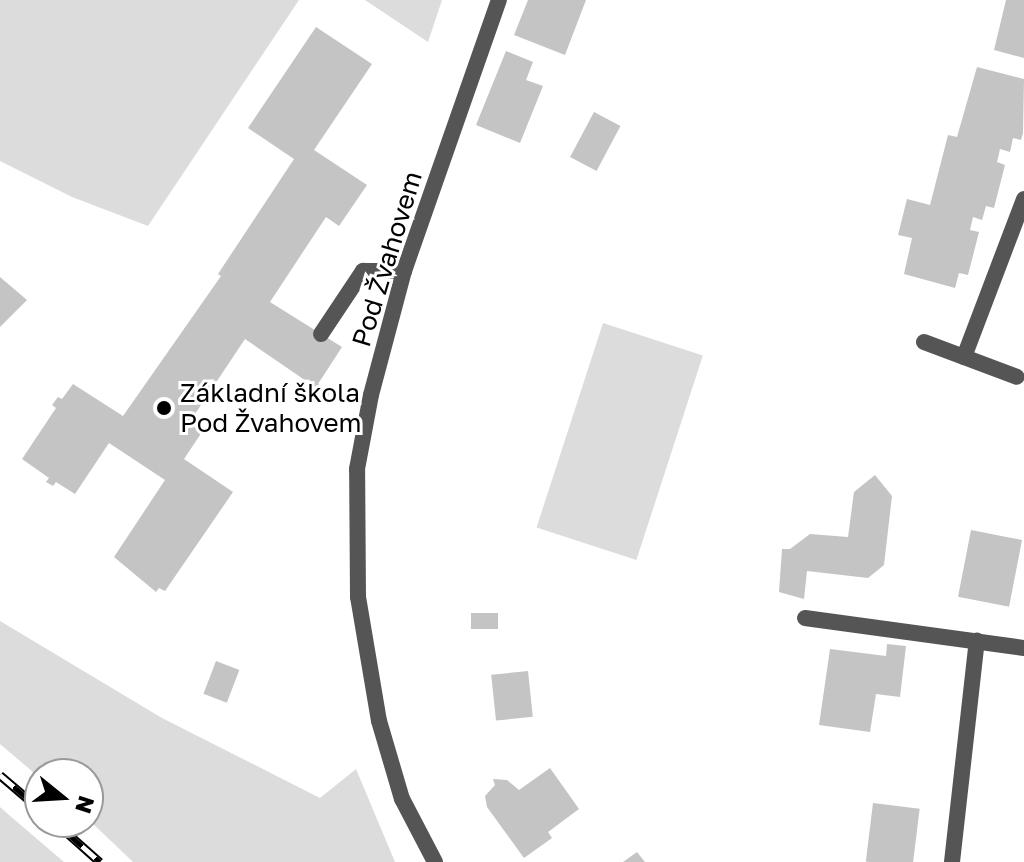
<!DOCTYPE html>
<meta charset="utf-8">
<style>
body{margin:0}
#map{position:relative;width:1024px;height:862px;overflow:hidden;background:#fff;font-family:"Golos Text",sans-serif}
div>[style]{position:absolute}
.green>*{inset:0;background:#dcdcdc;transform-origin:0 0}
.building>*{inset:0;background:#c4c4c4;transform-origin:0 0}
.service>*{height:16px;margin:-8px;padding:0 8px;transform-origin:8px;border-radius:8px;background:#555}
.minor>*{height:16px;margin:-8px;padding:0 8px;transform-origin:8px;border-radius:8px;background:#555}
.rail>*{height:9px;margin-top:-4.5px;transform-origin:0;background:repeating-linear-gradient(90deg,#fff 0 18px,#000 0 36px);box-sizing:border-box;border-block:2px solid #000}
.dots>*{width:22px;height:22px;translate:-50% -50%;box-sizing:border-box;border:4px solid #fff;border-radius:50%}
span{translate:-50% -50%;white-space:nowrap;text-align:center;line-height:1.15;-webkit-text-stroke:6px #fff;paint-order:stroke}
.street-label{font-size:26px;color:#000}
.poi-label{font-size:26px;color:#000}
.left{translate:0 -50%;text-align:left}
.north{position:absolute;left:24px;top:758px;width:80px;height:80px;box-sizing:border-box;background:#fff;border:2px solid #999;border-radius:50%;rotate:108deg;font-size:22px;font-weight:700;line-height:32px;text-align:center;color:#000}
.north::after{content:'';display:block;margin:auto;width:28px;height:36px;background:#000;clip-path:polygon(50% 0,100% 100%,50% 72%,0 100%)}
</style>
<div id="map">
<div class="green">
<i style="clip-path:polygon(0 0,299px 0,148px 226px,72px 197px,0 161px)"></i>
<i style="clip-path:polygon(365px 0,442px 0,428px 42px)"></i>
<i style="left:603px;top:323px;width:105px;height:215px;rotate:18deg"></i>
<i style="clip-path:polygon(0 621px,162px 718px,320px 798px,356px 769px,395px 862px,133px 862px,88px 819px,88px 774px,40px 774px,40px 778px,0 744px)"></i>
<i style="clip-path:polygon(0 807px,9px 815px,64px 862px,0 862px)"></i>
</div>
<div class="building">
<i style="clip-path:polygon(528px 0,586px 0,565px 55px,514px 35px)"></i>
<i style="clip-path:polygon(1006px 0,1024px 0,1024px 58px,994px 50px)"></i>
<i style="clip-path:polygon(316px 27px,372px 64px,314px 150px,367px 185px,339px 226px,326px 217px,270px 302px,342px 347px,318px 384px,329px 392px,328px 396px,245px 339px,189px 423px,202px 432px,184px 459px,233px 492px,165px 591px,159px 588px,156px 592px,114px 557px,165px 480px,109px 443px,75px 494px,56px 482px,53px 486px,46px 482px,49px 478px,22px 459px,56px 408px,52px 405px,58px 397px,62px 399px,73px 384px,123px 416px,221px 276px,218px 274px,294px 159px,248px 128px)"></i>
<i style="clip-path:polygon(506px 51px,533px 62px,526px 80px,543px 86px,520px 143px,476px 125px)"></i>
<i style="clip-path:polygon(977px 67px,1024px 79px,1023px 133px,1021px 140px,1013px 138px,1010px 152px,1000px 149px,997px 162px,1005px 165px,994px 208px,986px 206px,982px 220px,973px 217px,970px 230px,979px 232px,968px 275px,959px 273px,955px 288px,904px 274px,912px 238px,898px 235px,907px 199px,930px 205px,948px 135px,957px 137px)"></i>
<i style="left:594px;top:112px;width:30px;height:51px;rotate:28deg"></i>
<i style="clip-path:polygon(0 277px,27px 300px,0 327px)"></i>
<i style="clip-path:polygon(875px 475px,892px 496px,884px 565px,868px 578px,807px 571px,804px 599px,779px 592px,782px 549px,790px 549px,810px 534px,848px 537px,854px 492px)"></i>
<i style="left:971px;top:530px;width:52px;height:68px;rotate:11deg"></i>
<i style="left:471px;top:613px;width:27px;height:16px"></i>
<i style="clip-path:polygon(887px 644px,906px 646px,900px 697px,876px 694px,870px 732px,819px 725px,830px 649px,886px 656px)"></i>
<i style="left:216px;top:661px;width:25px;height:35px;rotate:21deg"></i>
<i style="left:528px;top:671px;width:46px;height:37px;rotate:84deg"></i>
<i style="clip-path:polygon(550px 768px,579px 809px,548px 832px,552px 838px,524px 858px,487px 807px,485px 796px,495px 785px,493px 779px,507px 780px,519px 790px)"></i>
<i style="left:873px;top:803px;width:47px;height:59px;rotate:7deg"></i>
<i style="clip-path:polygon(637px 852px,645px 862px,623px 862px)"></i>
</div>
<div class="service">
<i style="left:321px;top:334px;width:76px;rotate:-56.3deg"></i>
<i style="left:363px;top:271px;width:41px"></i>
</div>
<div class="minor">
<i style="left:924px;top:342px;width:99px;rotate:20.6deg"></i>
<i style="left:964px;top:357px;width:169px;rotate:-69.2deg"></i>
<i style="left:805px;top:618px;width:221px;rotate:7.8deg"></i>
<i style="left:435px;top:862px;width:71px;rotate:-117.6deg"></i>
<i style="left:402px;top:799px;width:81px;rotate:-106.4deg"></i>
<i style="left:379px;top:721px;width:126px;rotate:-99.6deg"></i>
<i style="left:358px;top:597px;width:128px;rotate:-90.4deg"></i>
<i style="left:357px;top:469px;width:75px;rotate:-79.3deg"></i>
<i style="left:371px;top:395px;width:128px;rotate:-75.1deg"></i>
<i style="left:404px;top:271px;width:287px;rotate:-70.7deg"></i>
<i style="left:952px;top:862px;width:223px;rotate:-83.6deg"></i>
</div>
<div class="rail">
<i style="left:0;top:775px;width:52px;rotate:40.4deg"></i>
<i style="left:55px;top:822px;width:60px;rotate:41.6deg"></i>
</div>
<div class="dots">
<i style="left:164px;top:408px;background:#000"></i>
</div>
<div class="street-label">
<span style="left:387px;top:259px;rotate:-73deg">Pod Žvahovem</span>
</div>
<div class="poi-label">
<span class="left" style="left:180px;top:408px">Základní škola<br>Pod Žvahovem</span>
</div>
<div class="north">N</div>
</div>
